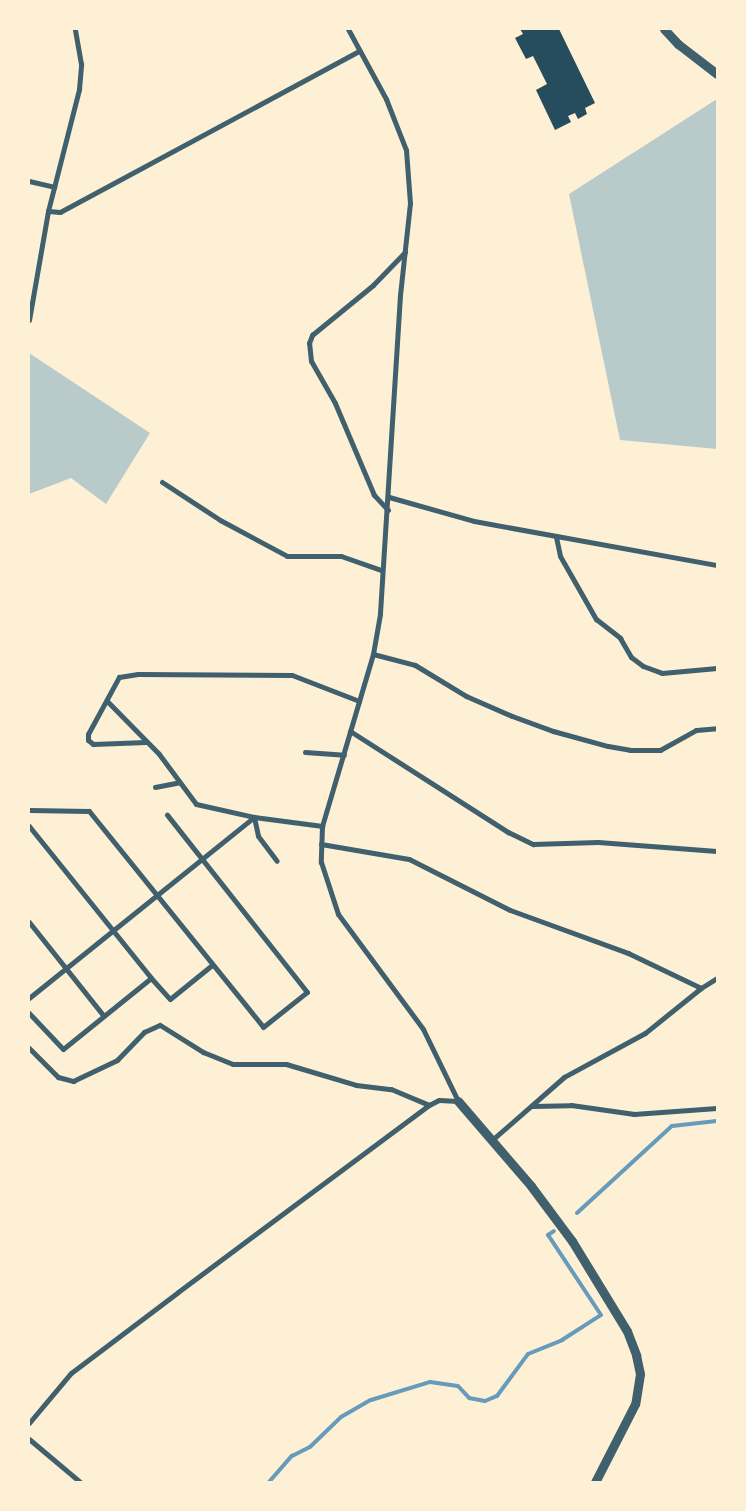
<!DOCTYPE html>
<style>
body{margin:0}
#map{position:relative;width:746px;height:1511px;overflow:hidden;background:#fdf0d5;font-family:Rubik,sans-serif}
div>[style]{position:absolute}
.green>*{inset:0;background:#b9caca}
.stream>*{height:4px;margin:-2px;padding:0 2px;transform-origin:2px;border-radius:2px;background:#669bbc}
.building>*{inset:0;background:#264d5e}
.minor>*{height:5px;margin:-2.5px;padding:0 2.5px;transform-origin:2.5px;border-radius:2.5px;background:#3f606c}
.tertiary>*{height:9px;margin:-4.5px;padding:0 4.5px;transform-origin:4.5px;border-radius:4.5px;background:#3f606c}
span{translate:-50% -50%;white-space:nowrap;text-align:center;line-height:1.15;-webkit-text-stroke:4px #fdf0d5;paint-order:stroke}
.frame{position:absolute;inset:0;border:30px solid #fdf0d5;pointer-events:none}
</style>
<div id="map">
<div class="green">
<i style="clip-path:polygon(717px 99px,717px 449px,620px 440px,569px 194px)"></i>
<i style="clip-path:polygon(29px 353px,150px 433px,106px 504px,71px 478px,29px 494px)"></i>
</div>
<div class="stream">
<i style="left:577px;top:1213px;width:129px;rotate:-42.5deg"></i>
<i style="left:672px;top:1126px;width:45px;rotate:-6.3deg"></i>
<i style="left:269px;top:1482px;width:35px;rotate:-49deg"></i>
<i style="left:292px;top:1456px;width:20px;rotate:-27deg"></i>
<i style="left:310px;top:1447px;width:43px;rotate:-44.1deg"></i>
<i style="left:341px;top:1417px;width:34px;rotate:-30deg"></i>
<i style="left:371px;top:1400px;width:62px;rotate:-17deg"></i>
<i style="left:430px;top:1382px;width:28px;rotate:8deg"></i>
<i style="left:458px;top:1386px;width:16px;rotate:47deg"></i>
<i style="left:469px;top:1398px;width:16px;rotate:11deg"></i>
<i style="left:485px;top:1401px;width:13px;rotate:-23deg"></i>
<i style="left:497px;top:1396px;width:52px;rotate:-53.6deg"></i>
<i style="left:528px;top:1354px;width:37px;rotate:-22deg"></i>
<i style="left:562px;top:1340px;width:46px;rotate:-32.7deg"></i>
<i style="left:601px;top:1315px;width:96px;rotate:-123.5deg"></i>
<i style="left:548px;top:1235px;width:7px;rotate:-34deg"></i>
</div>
<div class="building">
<i style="clip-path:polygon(520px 29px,559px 29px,595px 103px,585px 108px,587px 114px,578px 119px,575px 113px,568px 116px,571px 122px,555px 130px,536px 90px,547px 84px,533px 56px,526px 59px,515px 38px,523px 34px)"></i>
</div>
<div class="minor">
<i style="left:348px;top:29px;width:80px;rotate:61.5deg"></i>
<i style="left:386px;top:99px;width:55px;rotate:68.6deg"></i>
<i style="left:406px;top:150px;width:53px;rotate:85.7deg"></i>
<i style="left:410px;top:203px;width:93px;rotate:96.2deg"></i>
<i style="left:400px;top:295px;width:320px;rotate:93.6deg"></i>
<i style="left:380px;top:614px;width:41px;rotate:99.9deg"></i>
<i style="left:373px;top:654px;width:179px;rotate:106.5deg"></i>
<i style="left:322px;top:826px;width:36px;rotate:92deg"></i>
<i style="left:321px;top:862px;width:55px;rotate:71.9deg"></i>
<i style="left:338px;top:914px;width:143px;rotate:53.5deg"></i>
<i style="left:423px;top:1029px;width:80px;rotate:64.1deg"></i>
<i style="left:29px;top:181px;width:26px;rotate:13deg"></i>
<i style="left:48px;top:211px;width:12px;rotate:5deg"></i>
<i style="left:60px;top:212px;width:340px;rotate:-28.3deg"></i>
<i style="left:29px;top:320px;width:111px;rotate:-80.1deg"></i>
<i style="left:48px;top:211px;width:126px;rotate:-75.7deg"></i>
<i style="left:79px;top:89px;width:25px;rotate:-85deg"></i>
<i style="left:81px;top:64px;width:36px;rotate:-100deg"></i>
<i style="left:162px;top:482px;width:69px;rotate:33.2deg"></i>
<i style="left:220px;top:520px;width:76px;rotate:28.2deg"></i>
<i style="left:287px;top:556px;width:54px"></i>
<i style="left:341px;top:556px;width:42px;rotate:19.3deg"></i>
<i style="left:389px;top:497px;width:88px;rotate:15.8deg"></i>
<i style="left:474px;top:521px;width:247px;rotate:10.3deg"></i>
<i style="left:388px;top:510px;width:21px;rotate:-133deg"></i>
<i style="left:374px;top:495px;width:100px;rotate:-113deg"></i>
<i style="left:335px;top:403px;width:48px;rotate:-119.7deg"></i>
<i style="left:311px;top:361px;width:18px;rotate:-96deg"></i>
<i style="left:309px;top:343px;width:9px;rotate:-69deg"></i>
<i style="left:312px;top:335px;width:79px;rotate:-39.3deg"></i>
<i style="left:373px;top:285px;width:46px;rotate:-45.9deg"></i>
<i style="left:556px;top:537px;width:19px;rotate:78deg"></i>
<i style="left:560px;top:556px;width:73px;rotate:60.3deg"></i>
<i style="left:596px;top:619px;width:31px;rotate:38deg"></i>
<i style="left:620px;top:638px;width:22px;rotate:60deg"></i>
<i style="left:631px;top:657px;width:15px;rotate:37deg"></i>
<i style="left:643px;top:666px;width:20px;rotate:20deg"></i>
<i style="left:662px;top:673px;width:55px;rotate:-5.2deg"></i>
<i style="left:373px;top:654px;width:43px;rotate:14.7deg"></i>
<i style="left:415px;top:665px;width:60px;rotate:31.3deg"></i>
<i style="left:466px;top:696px;width:50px;rotate:23.5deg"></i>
<i style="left:512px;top:716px;width:44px;rotate:20.1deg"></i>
<i style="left:553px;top:731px;width:57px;rotate:15.3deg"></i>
<i style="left:608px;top:746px;width:22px;rotate:10deg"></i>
<i style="left:630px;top:750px;width:30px"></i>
<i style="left:660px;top:750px;width:41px;rotate:-29.1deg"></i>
<i style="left:696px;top:730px;width:21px;rotate:-5deg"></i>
<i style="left:107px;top:701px;width:74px;rotate:45.5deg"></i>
<i style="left:159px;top:754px;width:62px;rotate:53.5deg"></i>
<i style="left:196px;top:804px;width:59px;rotate:12.6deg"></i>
<i style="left:254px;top:817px;width:19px;rotate:78deg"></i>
<i style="left:258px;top:836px;width:31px;rotate:53deg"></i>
<i style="left:350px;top:731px;width:188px;rotate:32.6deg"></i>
<i style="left:508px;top:832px;width:28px;rotate:26deg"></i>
<i style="left:533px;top:844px;width:65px;rotate:-1.8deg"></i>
<i style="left:598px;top:842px;width:119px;rotate:4.3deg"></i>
<i style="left:146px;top:742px;width:53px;rotate:177.8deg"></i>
<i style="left:93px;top:744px;width:6px;rotate:-141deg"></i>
<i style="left:88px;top:740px;width:6px;rotate:-90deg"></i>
<i style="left:88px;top:734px;width:65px;rotate:-61.5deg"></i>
<i style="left:119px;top:677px;width:19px;rotate:-9deg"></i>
<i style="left:138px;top:674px;width:154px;rotate:0.4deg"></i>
<i style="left:292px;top:675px;width:72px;rotate:21.2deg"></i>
<i style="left:305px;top:752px;width:39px;rotate:4deg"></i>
<i style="left:155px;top:787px;width:25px;rotate:-11deg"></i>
<i style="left:29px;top:810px;width:60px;rotate:1deg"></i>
<i style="left:89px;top:811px;width:277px;rotate:51.1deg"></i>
<i style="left:263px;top:1027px;width:56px;rotate:-38.5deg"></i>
<i style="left:307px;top:992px;width:226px;rotate:-128.3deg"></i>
<i style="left:29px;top:826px;width:195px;rotate:51.2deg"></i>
<i style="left:151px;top:978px;width:113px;rotate:141.1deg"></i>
<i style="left:63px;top:1049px;width:50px;rotate:-133.4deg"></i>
<i style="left:321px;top:844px;width:89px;rotate:9.7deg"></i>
<i style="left:409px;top:859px;width:113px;rotate:26.8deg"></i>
<i style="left:510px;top:910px;width:126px;rotate:20deg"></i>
<i style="left:628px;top:953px;width:81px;rotate:25.6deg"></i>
<i style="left:701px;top:988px;width:72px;rotate:141.2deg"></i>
<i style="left:645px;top:1033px;width:92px;rotate:151.5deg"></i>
<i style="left:564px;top:1077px;width:96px;rotate:138.8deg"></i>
<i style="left:29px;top:922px;width:119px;rotate:51.5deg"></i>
<i style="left:151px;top:978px;width:28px;rotate:48deg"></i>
<i style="left:170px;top:999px;width:54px;rotate:-39deg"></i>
<i style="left:701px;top:988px;width:19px;rotate:-32deg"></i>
<i style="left:29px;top:998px;width:289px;rotate:-38.8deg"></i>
<i style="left:254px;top:817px;width:69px;rotate:7.5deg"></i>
<i style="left:29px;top:1048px;width:41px;rotate:45deg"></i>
<i style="left:58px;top:1077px;width:16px;rotate:15deg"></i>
<i style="left:73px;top:1081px;width:49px;rotate:-25.5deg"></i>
<i style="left:117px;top:1060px;width:39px;rotate:-46deg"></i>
<i style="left:144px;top:1032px;width:17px;rotate:-24deg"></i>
<i style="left:160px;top:1025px;width:51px;rotate:32.1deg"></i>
<i style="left:203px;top:1052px;width:32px;rotate:22deg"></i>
<i style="left:233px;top:1064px;width:53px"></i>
<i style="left:286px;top:1064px;width:73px;rotate:16.7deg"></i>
<i style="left:356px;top:1085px;width:35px;rotate:7deg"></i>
<i style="left:391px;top:1089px;width:41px;rotate:22.8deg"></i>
<i style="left:532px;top:1106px;width:39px;rotate:-1deg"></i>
<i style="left:571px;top:1105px;width:64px;rotate:8.1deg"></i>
<i style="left:634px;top:1114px;width:83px;rotate:-4.1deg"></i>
<i style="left:29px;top:1423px;width:65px;rotate:-50deg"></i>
<i style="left:71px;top:1373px;width:134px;rotate:-37.1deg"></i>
<i style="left:178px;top:1292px;width:313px;rotate:-36.7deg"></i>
<i style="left:429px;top:1105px;width:11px;rotate:-27deg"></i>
<i style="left:439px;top:1100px;width:19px;rotate:3deg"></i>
<i style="left:29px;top:1439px;width:67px;rotate:40.1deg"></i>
</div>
<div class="tertiary">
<i style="left:664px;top:29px;width:21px;rotate:47deg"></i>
<i style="left:678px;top:44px;width:49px;rotate:37.6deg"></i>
<i style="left:458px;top:1101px;width:112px;rotate:49.3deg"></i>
<i style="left:531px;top:1186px;width:69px;rotate:53.3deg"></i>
<i style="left:572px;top:1241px;width:105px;rotate:58.6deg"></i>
<i style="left:627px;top:1331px;width:26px;rotate:69deg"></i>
<i style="left:636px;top:1355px;width:19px;rotate:78deg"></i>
<i style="left:640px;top:1374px;width:30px;rotate:99deg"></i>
<i style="left:635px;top:1404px;width:88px;rotate:117.1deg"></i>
</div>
<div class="frame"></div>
</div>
